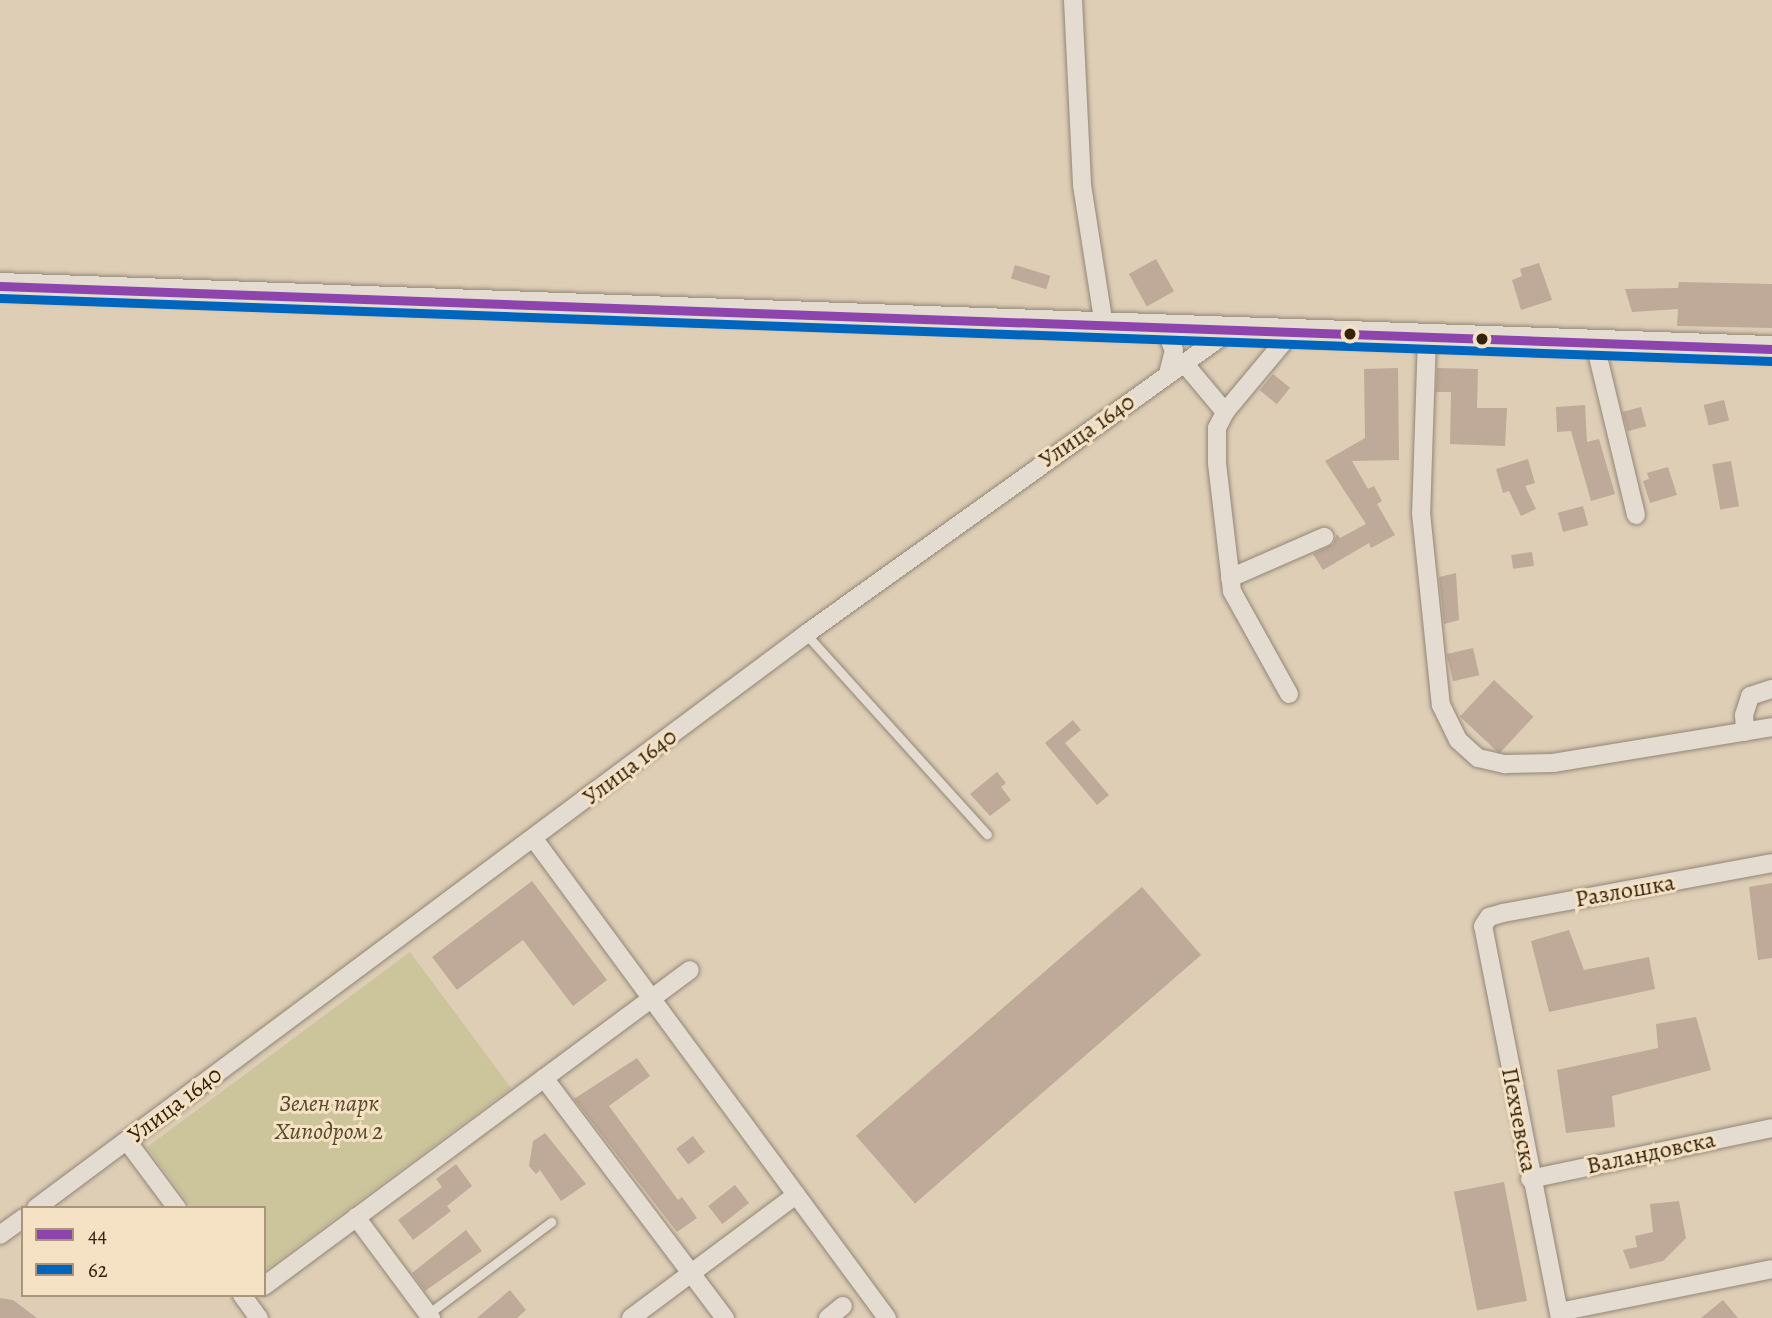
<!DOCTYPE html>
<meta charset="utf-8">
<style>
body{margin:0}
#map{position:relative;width:1772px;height:1318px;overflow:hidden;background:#deceb6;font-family:Alegreya,serif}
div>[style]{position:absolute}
.green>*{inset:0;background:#ccc49a}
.building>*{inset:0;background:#bfa999;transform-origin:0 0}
.roads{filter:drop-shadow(0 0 2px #928676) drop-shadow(0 0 2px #928676)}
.lane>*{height:9px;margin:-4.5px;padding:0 4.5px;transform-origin:4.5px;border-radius:4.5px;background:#e4dcd0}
.street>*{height:18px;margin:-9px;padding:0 9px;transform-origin:9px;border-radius:9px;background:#e4dcd0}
.secondary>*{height:26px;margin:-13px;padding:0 13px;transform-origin:13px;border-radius:13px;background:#e4dcd0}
.bus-1>*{height:9px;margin:-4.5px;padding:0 4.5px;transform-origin:4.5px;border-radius:4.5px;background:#8e44ad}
.bus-2>*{height:9px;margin:-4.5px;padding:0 4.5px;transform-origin:4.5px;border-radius:4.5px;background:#0065bd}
.dots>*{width:19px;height:19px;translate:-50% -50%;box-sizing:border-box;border:4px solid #f5e2c4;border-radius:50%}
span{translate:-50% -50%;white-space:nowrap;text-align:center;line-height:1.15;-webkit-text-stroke:6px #f5e2c4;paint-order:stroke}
.street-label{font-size:24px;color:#35220b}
.park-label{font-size:24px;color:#574829;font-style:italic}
.legend{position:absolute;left:21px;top:1206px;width:245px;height:91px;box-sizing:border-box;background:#f5e2c4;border:2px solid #a8957a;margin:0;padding:9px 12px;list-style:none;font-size:21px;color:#35220b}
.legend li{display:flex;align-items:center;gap:14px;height:35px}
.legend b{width:35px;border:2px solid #a8957a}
</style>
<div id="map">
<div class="green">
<i style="clip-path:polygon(410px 952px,511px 1088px,264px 1271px,264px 1208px,192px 1208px,147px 1147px)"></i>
</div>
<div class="building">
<i style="left:1156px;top:259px;width:37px;height:31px;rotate:61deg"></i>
<i style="clip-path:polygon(1539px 263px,1552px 300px,1521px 310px,1512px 280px,1522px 276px,1520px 269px)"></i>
<i style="left:1015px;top:265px;width:37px;height:14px;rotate:17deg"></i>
<i style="clip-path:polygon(1679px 282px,1772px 284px,1772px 328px,1677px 326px,1678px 309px,1632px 312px,1625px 289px,1678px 288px)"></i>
<i style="clip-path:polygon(1398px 368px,1399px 460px,1352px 461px,1368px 489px,1374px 486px,1382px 501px,1377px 504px,1395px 535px,1371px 548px,1369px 543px,1323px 570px,1313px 554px,1333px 544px,1337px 534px,1340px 538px,1366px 524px,1325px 461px,1365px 438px,1364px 369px)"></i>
<i style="clip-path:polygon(1437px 368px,1478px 369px,1477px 408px,1507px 408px,1505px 446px,1450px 444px,1451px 392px,1436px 392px)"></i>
<i style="left:1273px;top:374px;width:22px;height:21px;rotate:39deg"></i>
<i style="left:1724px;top:400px;width:21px;height:21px;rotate:76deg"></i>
<i style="clip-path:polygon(1585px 405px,1587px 442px,1599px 439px,1615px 494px,1591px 501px,1571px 431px,1557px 432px,1556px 407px)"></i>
<i style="left:1641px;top:407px;width:20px;height:19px;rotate:75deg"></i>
<i style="clip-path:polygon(1528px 459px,1535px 483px,1525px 486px,1536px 509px,1521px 516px,1509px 491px,1503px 493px,1496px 469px)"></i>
<i style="left:1731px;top:461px;width:46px;height:19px;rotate:80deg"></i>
<i style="clip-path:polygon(1668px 467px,1677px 495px,1650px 503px,1643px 481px,1649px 479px,1647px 473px)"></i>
<i style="left:1583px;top:506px;width:20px;height:26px;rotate:75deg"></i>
<i style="left:1532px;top:552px;width:14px;height:21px;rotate:82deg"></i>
<i style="clip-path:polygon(1456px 573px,1459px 620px,1444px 624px,1439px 577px)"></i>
<i style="left:1473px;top:648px;width:28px;height:27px;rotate:77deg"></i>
<i style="left:1494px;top:680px;width:54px;height:50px;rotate:43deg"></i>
<i style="clip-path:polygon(1073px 720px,1081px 730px,1065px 743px,1109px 795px,1097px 805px,1045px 743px)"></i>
<i style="clip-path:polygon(997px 772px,1006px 783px,1001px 787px,1011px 800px,990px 816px,970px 794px)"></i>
<i style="clip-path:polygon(532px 881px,607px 980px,573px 1006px,523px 940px,457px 990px,432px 957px)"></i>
<i style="clip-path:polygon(1772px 883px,1772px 958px,1758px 960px,1749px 887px)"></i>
<i style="left:1142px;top:887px;width:90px;height:379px;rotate:49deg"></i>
<i style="clip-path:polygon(1569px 930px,1584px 970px,1649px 957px,1655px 989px,1549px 1012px,1531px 941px)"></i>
<i style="clip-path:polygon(1696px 1017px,1711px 1070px,1612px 1096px,1615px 1127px,1566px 1133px,1557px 1070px,1658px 1048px,1656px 1024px)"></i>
<i style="clip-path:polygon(637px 1058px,650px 1076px,609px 1106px,678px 1200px,682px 1197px,697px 1218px,677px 1232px,574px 1099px)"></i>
<i style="clip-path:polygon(545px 1133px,586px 1184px,561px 1201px,540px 1170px,536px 1174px,529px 1166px,533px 1141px)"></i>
<i style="left:693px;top:1136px;width:20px;height:21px;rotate:53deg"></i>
<i style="clip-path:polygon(456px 1164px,472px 1186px,447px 1206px,451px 1211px,413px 1240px,398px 1220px,442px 1187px,436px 1179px)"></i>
<i style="left:1504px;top:1182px;width:121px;height:51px;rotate:79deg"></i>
<i style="left:735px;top:1185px;width:23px;height:34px;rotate:52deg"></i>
<i style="clip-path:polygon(1679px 1201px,1686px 1238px,1663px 1261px,1630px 1269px,1623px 1250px,1637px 1247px,1635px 1236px,1653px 1232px,1650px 1204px)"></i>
<i style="clip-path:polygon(466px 1230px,482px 1251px,425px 1291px,412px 1273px)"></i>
<i style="clip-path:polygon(510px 1290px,526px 1310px,517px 1318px,477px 1318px)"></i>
<i style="clip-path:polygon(0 1298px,13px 1300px,37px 1318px,0 1318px)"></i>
<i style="clip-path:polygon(1723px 1300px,1738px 1318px,1701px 1318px)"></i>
</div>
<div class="roads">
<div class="lane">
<i style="left:806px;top:634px;width:270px;rotate:47.9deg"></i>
<i style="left:428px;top:1314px;width:154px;rotate:-36.8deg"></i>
</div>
<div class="street">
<i style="left:1073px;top:0;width:185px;rotate:87.2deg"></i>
<i style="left:1082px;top:185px;width:142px;rotate:81.1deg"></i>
<i style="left:1164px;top:327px;width:25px;rotate:67deg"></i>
<i style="left:1174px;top:350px;width:25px;rotate:104deg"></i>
<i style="left:1427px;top:336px;width:177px;rotate:91.9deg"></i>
<i style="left:1421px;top:513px;width:193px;rotate:84.1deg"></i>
<i style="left:1441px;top:705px;width:39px;rotate:64deg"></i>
<i style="left:1458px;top:740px;width:27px;rotate:42deg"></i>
<i style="left:1478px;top:758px;width:28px;rotate:13deg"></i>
<i style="left:1505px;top:764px;width:48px;rotate:-1.2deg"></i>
<i style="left:1553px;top:763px;width:222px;rotate:-9.3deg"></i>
<i style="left:1594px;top:340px;width:180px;rotate:76.5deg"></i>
<i style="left:1184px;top:363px;width:64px;rotate:50.1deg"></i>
<i style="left:1230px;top:578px;width:103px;rotate:-23.6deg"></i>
<i style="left:1289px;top:694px;width:118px;rotate:-119deg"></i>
<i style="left:1232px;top:591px;width:129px;rotate:-96.7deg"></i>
<i style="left:1217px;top:463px;width:35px;rotate:-90deg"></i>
<i style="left:1217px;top:428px;width:18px;rotate:-63deg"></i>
<i style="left:1225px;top:412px;width:104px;rotate:-50.1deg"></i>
<i style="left:1745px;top:732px;width:17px;rotate:-93deg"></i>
<i style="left:1744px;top:715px;width:20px;rotate:-72deg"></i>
<i style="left:1750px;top:696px;width:23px;rotate:-18deg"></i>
<i style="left:534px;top:839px;width:595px;rotate:53.61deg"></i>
<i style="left:544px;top:1078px;width:301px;rotate:53deg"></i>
<i style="left:127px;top:1141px;width:84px;rotate:53.3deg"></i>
<i style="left:1530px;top:1179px;width:247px;rotate:-11.9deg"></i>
<i style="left:36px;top:1208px;width:960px;rotate:-36.7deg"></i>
<i style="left:806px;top:634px;width:519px;rotate:-35.59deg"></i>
<i style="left:356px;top:1217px;width:126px;rotate:53.4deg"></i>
<i style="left:0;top:1235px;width:29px;rotate:-36deg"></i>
<i style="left:264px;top:1286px;width:530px;rotate:-36.57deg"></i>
<i style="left:242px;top:1295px;width:29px;rotate:54deg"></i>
<i style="left:1559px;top:1312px;width:217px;rotate:-11.4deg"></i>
<i style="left:631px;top:1318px;width:206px;rotate:-36.7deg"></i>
<i style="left:828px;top:1318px;width:19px;rotate:-39deg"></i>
<i style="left:1560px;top:1318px;width:399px;rotate:-101.1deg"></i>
<i style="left:1483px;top:926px;width:11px;rotate:-56deg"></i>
<i style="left:1489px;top:917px;width:15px;rotate:-16deg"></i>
<i style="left:1503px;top:913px;width:274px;rotate:-10.5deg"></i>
</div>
<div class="secondary">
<i style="left:0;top:286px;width:1773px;rotate:2.04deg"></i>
</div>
</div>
<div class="bus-1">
<i style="left:0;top:286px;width:1773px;rotate:2.04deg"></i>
</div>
<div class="bus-2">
<i style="left:0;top:298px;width:1773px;rotate:2.04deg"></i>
</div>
<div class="dots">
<i style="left:1350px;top:334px;background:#35220b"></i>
<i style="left:1482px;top:339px;background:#35220b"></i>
</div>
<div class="street-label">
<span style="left:1087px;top:431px;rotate:-35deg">Улица 1640</span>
<span style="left:630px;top:767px;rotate:-37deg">Улица 1640</span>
<span style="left:1625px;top:891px;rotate:-10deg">Разлошка</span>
<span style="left:175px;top:1105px;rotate:-37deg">Улица 1640</span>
<span style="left:1519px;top:1120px;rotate:79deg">Пехчевска</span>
<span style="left:1651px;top:1153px;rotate:-12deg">Валандовска</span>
</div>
<div class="park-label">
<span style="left:329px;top:1118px">Зелен парк<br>Хиподром 2</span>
</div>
<ul class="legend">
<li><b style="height:9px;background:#8e44ad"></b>44</li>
<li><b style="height:9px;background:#0065bd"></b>62</li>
</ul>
</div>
